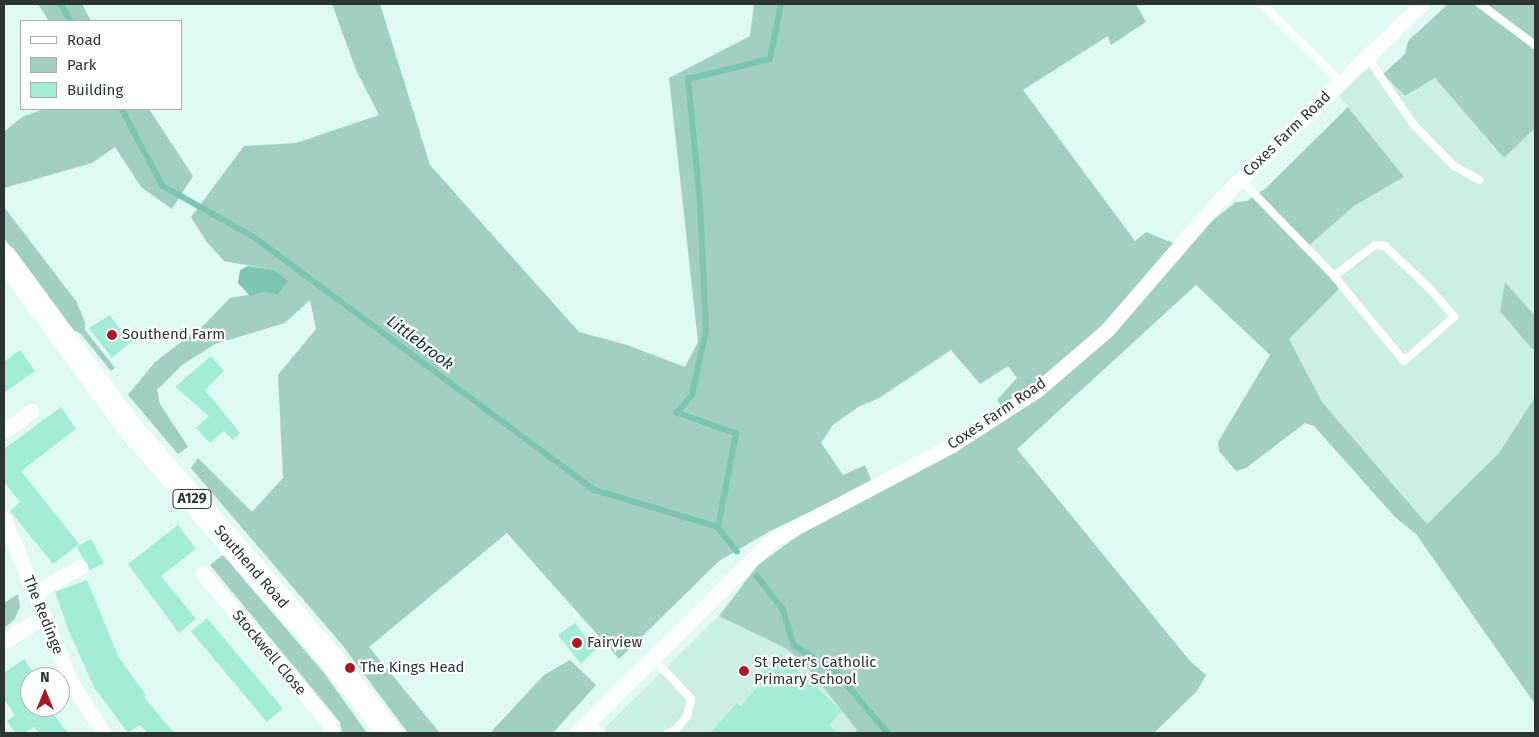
<!DOCTYPE html>
<style>
body{margin:0}
#map{position:relative;width:1539px;height:737px;overflow:hidden;background:#dffaf2;font-family:"Fira Sans",sans-serif}
div>[style]{position:absolute}
.built>*{inset:0;background:#ccefe3}
.green>*{inset:0;background:#a1cfc1}
.water>*{inset:0;background:#7cc5b0}
.stream>*{height:5.5px;margin:-2.75px;padding:0 2.75px;transform-origin:2.75px;border-radius:2.75px;background:#7cc5b0}
.building>*{inset:0;background:#a3edd7;transform-origin:0 0}
.service>*{height:8px;margin:-4px;padding:0 4px;transform-origin:4px;border-radius:4px;background:#fff}
.minor>*{height:15px;margin:-7.5px;padding:0 7.5px;transform-origin:7.5px;border-radius:7.5px;background:#fff}
.primary>*{height:25px;margin:-12.5px;padding:0 12.5px;transform-origin:12.5px;border-radius:12.5px;background:#fff}
.dots>*{width:14px;height:14px;translate:-50% -50%;box-sizing:border-box;border:2px solid #fff;border-radius:50%}
span{translate:-50% -50%;white-space:nowrap;text-align:center;line-height:1.15;-webkit-text-stroke:4.5px #fff;paint-order:stroke}
.shield-label span{padding:1px 4px;background:#fff;border:1px solid;border-radius:4px;-webkit-text-stroke-width:0}
.shield-label{font-size:14px;color:#2b3532;font-weight:700}
.street-label{font-size:15px;color:#2b3532}
.poi-label{font-size:15px;color:#2b3532}
.left{translate:0 -50%;text-align:left}
.water-label{font-size:16px;color:#11352c;font-style:italic}
.frame{position:absolute;inset:0;border:5px solid #2b3532;pointer-events:none}
.legend{position:absolute;left:20px;top:20px;width:162px;height:90px;box-sizing:border-box;background:#fff;border:1px solid #aaaead;margin:0;padding:6px 9px;list-style:none;font-size:15px;color:#2b3532}
.legend li{display:flex;align-items:center;gap:10px;height:25px}
.legend b{width:25px;border:1px solid #aaaead}
.north{position:absolute;left:20px;top:667px;width:50px;height:50px;box-sizing:border-box;background:#fff;border:1px solid #aaaead;border-radius:50%;rotate:0deg;font-size:14px;font-weight:700;line-height:20px;text-align:center;color:#2b3532}
.north::after{content:'';display:block;margin:auto;width:18px;height:22px;background:#ac1925;clip-path:polygon(50% 0,100% 100%,50% 72%,0 100%)}
</style>
<div id="map">
<div class="built">
<i style="clip-path:polygon(1367px 57px,1405px 96px,1435px 78px,1504px 158px,1535px 128px,1535px 316px,1505px 283px,1500px 311px,1532px 349px,1535px 348px,1535px 397px,1499px 453px,1427px 524px,1322px 402px,1289px 339px,1342px 286px,1306px 247px,1354px 206px,1404px 177px,1334px 89px)"></i>
<i style="clip-path:polygon(747px 588px,871px 733px,600px 733px)"></i>
</div>
<div class="green">
<i style="clip-path:polygon(38px 4px,82px 4px,91px 21px,49px 21px)"></i>
<i style="clip-path:polygon(332px 4px,380px 4px,430px 165px,579px 332px,627px 345px,685px 367px,698px 342px,669px 78px,750px 36px,754px 4px,1136px 4px,1146px 22px,1111px 45px,1108px 36px,1023px 90px,1135px 241px,1146px 232px,1180px 246px,1236px 202px,1247px 201px,1265px 189px,1348px 107px,1404px 177px,1354px 206px,1307px 247px,1342px 286px,1289px 339px,1322px 402px,1427px 524px,1499px 453px,1535px 397px,1535px 704px,1416px 534px,1395px 517px,1314px 426px,1305px 423px,1246px 468px,1236px 471px,1219px 451px,1218px 442px,1270px 355px,1196px 285px,1017px 449px,1190px 661px,1206px 675px,1197px 691px,1154px 733px,854px 733px,857px 730px,809px 669px,787px 649px,719px 616px,758px 565px,838px 507px,1004px 410px,997px 400px,1017px 378px,1008px 366px,980px 384px,951px 350px,879px 398px,858px 407px,833px 425px,821px 443px,843px 475px,865px 465px,872px 482px,770px 531px,719px 561px,619px 659px,507px 533px,369px 647px,440px 733px,408px 733px,343px 646px,191px 468px,198px 458px,252px 512px,283px 478px,278px 375px,316px 329px,310px 300px,285px 323px,215px 344px,182px 365px,157px 390px,160px 404px,188px 447px,178px 454px,128px 395px,155px 362px,205px 324px,230px 298px,264px 292px,277px 295px,274px 270px,224px 261px,206px 241px,191px 217px,244px 146px,296px 143px,379px 115px,356px 70px)"></i>
<i style="clip-path:polygon(1448px 4px,1535px 4px,1535px 128px,1504px 158px,1435px 78px,1405px 96px,1383px 74px,1405px 54px,1408px 41px)"></i>
<i style="clip-path:polygon(44px 109px,149px 109px,193px 176px,172px 209px,141px 187px,115px 147px,92px 163px,4px 188px,4px 132px,22px 117px)"></i>
<i style="clip-path:polygon(4px 207px,76px 301px,85px 322px,85px 330px,115px 368px,111px 371px,81px 334px,69px 328px,4px 238px)"></i>
<i style="clip-path:polygon(1505px 282px,1535px 316px,1535px 348px,1532px 349px,1500px 311px)"></i>
<i style="clip-path:polygon(223px 555px,324px 673px,367px 733px,342px 733px,340px 722px,210px 565px)"></i>
<i style="clip-path:polygon(18px 594px,20px 607px,14px 620px,4px 628px,4px 603px)"></i>
<i style="clip-path:polygon(570px 660px,596px 685px,553px 733px,490px 733px,544px 675px)"></i>
</div>
<div class="water">
<i style="clip-path:polygon(248px 266px,274px 270px,288px 281px,277px 295px,264px 292px,250px 296px,238px 283px,240px 270px)"></i>
</div>
<div class="stream">
<i style="left:61px;top:4px;width:20px;rotate:60deg"></i>
<i style="left:122px;top:109px;width:87px;rotate:62deg"></i>
<i style="left:163px;top:186px;width:104px;rotate:29.3deg"></i>
<i style="left:254px;top:237px;width:425px;rotate:36.6deg"></i>
<i style="left:595px;top:490px;width:128px;rotate:16.7deg"></i>
<i style="left:718px;top:527px;width:31px;rotate:52deg"></i>
<i style="left:718px;top:527px;width:95px;rotate:-79deg"></i>
<i style="left:736px;top:434px;width:63px;rotate:-160.4deg"></i>
<i style="left:677px;top:413px;width:23px;rotate:-50deg"></i>
<i style="left:692px;top:395px;width:66px;rotate:-77.8deg"></i>
<i style="left:706px;top:330px;width:128px;rotate:-92.7deg"></i>
<i style="left:700px;top:202px;width:124px;rotate:-95.6deg"></i>
<i style="left:688px;top:79px;width:84px;rotate:-13.7deg"></i>
<i style="left:770px;top:59px;width:56px;rotate:-78.7deg"></i>
<i style="left:757px;top:576px;width:42px;rotate:51.8deg"></i>
<i style="left:783px;top:609px;width:38px;rotate:73deg"></i>
<i style="left:794px;top:645px;width:51px;rotate:33.1deg"></i>
<i style="left:837px;top:673px;width:79px;rotate:49.6deg"></i>
</div>
<div class="building">
<i style="clip-path:polygon(110px 315px,121px 331px,126px 329px,133px 340px,112px 358px,89px 328px)"></i>
<i style="clip-path:polygon(20px 350px,35px 371px,4px 393px,4px 362px)"></i>
<i style="clip-path:polygon(211px 356px,224px 371px,205px 390px,240px 433px,233px 440px,224px 431px,210px 443px,196px 428px,209px 416px,175px 387px)"></i>
<i style="clip-path:polygon(61px 407px,76px 429px,21px 471px,79px 544px,53px 564px,10px 511px,20px 502px,4px 482px,4px 449px)"></i>
<i style="clip-path:polygon(178px 525px,196px 549px,161px 576px,196px 619px,179px 633px,128px 564px)"></i>
<i style="left:91px;top:539px;width:27px;height:16px;rotate:62deg"></i>
<i style="clip-path:polygon(87px 580px,119px 658px,146px 695px,144px 697px,174px 733px,147px 733px,140px 725px,128px 733px,94px 687px,68px 629px,55px 592px)"></i>
<i style="left:207px;top:618px;width:118px;height:21px;rotate:50deg"></i>
<i style="clip-path:polygon(575px 623px,595px 650px,581px 664px,558px 635px)"></i>
<i style="clip-path:polygon(780px 654px,842px 711px,829px 725px,837px 733px,710px 733px,737px 703px,741px 706px,763px 681px,759px 677px)"></i>
<i style="clip-path:polygon(24px 659px,36px 677px,30px 677px,30px 707px,48px 707px,68px 733px,39px 733px,34px 727px,24px 733px,15px 733px,7px 721px,15px 715px,4px 699px,4px 673px)"></i>
</div>
<div class="service">
<i style="left:1262px;top:4px;width:111px;rotate:44.6deg"></i>
<i style="left:1480px;top:4px;width:69px;rotate:36.7deg"></i>
<i style="left:1367px;top:57px;width:81px;rotate:55.5deg"></i>
<i style="left:1413px;top:124px;width:59px;rotate:45.7deg"></i>
<i style="left:1454px;top:166px;width:29px;rotate:29deg"></i>
<i style="left:1240px;top:179px;width:135px;rotate:45.9deg"></i>
<i style="left:1334px;top:276px;width:51px;rotate:-37.1deg"></i>
<i style="left:1375px;top:245px;width:10px;rotate:6deg"></i>
<i style="left:1385px;top:246px;width:62px;rotate:43.7deg"></i>
<i style="left:1430px;top:289px;width:37px;rotate:49deg"></i>
<i style="left:1454px;top:317px;width:67px;rotate:138.7deg"></i>
<i style="left:1404px;top:361px;width:110px;rotate:-129.5deg"></i>
<i style="left:652px;top:657px;width:57px;rotate:47.1deg"></i>
<i style="left:691px;top:699px;width:17px;rotate:103deg"></i>
<i style="left:687px;top:716px;width:18px;rotate:128deg"></i>
<i style="left:676px;top:730px;width:9px;rotate:159deg"></i>
<i style="left:589px;top:720px;width:18px;rotate:45deg"></i>
</div>
<div class="minor">
<i style="left:4px;top:431px;width:34px;rotate:-36deg"></i>
<i style="left:4px;top:519px;width:175px;rotate:67.8deg"></i>
<i style="left:70px;top:681px;width:62px;rotate:57.6deg"></i>
<i style="left:203px;top:574px;width:195px;rotate:49.8deg"></i>
<i style="left:329px;top:723px;width:10px;rotate:79deg"></i>
<i style="left:34px;top:593px;width:53px;rotate:-29.5deg"></i>
<i style="left:4px;top:641px;width:46px;rotate:-31.6deg"></i>
<i style="left:577px;top:733px;width:274px;rotate:-44.7deg"></i>
<i style="left:772px;top:540px;width:204px;rotate:-27.8deg"></i>
<i style="left:952px;top:445px;width:101px;rotate:-32.9deg"></i>
<i style="left:1037px;top:390px;width:92px;rotate:-40.6deg"></i>
<i style="left:1107px;top:330px;width:173px;rotate:-49.2deg"></i>
<i style="left:1220px;top:199px;width:281px;rotate:-44deg"></i>
</div>
<div class="primary">
<i style="left:4px;top:257px;width:212px;rotate:53.6deg"></i>
<i style="left:130px;top:428px;width:309px;rotate:48.9deg"></i>
<i style="left:333px;top:661px;width:91px;rotate:52.1deg"></i>
</div>
<div class="dots">
<i style="left:112px;top:335px;background:#ac1925"></i>
<i style="left:577px;top:643px;background:#ac1925"></i>
<i style="left:350px;top:668px;background:#ac1925"></i>
<i style="left:744px;top:671px;background:#ac1925"></i>
</div>
<div class="shield-label">
<span style="left:192px;top:499px">A129</span>
</div>
<div class="street-label">
<span style="left:1287px;top:134px;rotate:-44deg">Coxes Farm Road</span>
<span style="left:997px;top:414px;rotate:-34deg">Coxes Farm Road</span>
<span style="left:251px;top:567px;rotate:49deg">Southend Road</span>
<span style="left:43px;top:615px;rotate:68deg">The Redinge</span>
<span style="left:269px;top:653px;rotate:50deg">Stockwell Close</span>
</div>
<div class="poi-label">
<span class="left" style="left:122px;top:335px">Southend Farm</span>
<span class="left" style="left:587px;top:643px">Fairview</span>
<span class="left" style="left:754px;top:671px">St Peter's Catholic<br>Primary School</span>
<span class="left" style="left:360px;top:668px">The Kings Head</span>
</div>
<div class="water-label">
<span style="left:420px;top:343px;rotate:37deg">Littlebrook</span>
</div>
<div class="frame"></div>
<ul class="legend">
<li><b style="height:6px;background:#fff"></b>Road</li>
<li><b style="height:14px;background:#a1cfc1"></b>Park</li>
<li><b style="height:14px;background:#a3edd7"></b>Building</li>
</ul>
<div class="north">N</div>
</div>
